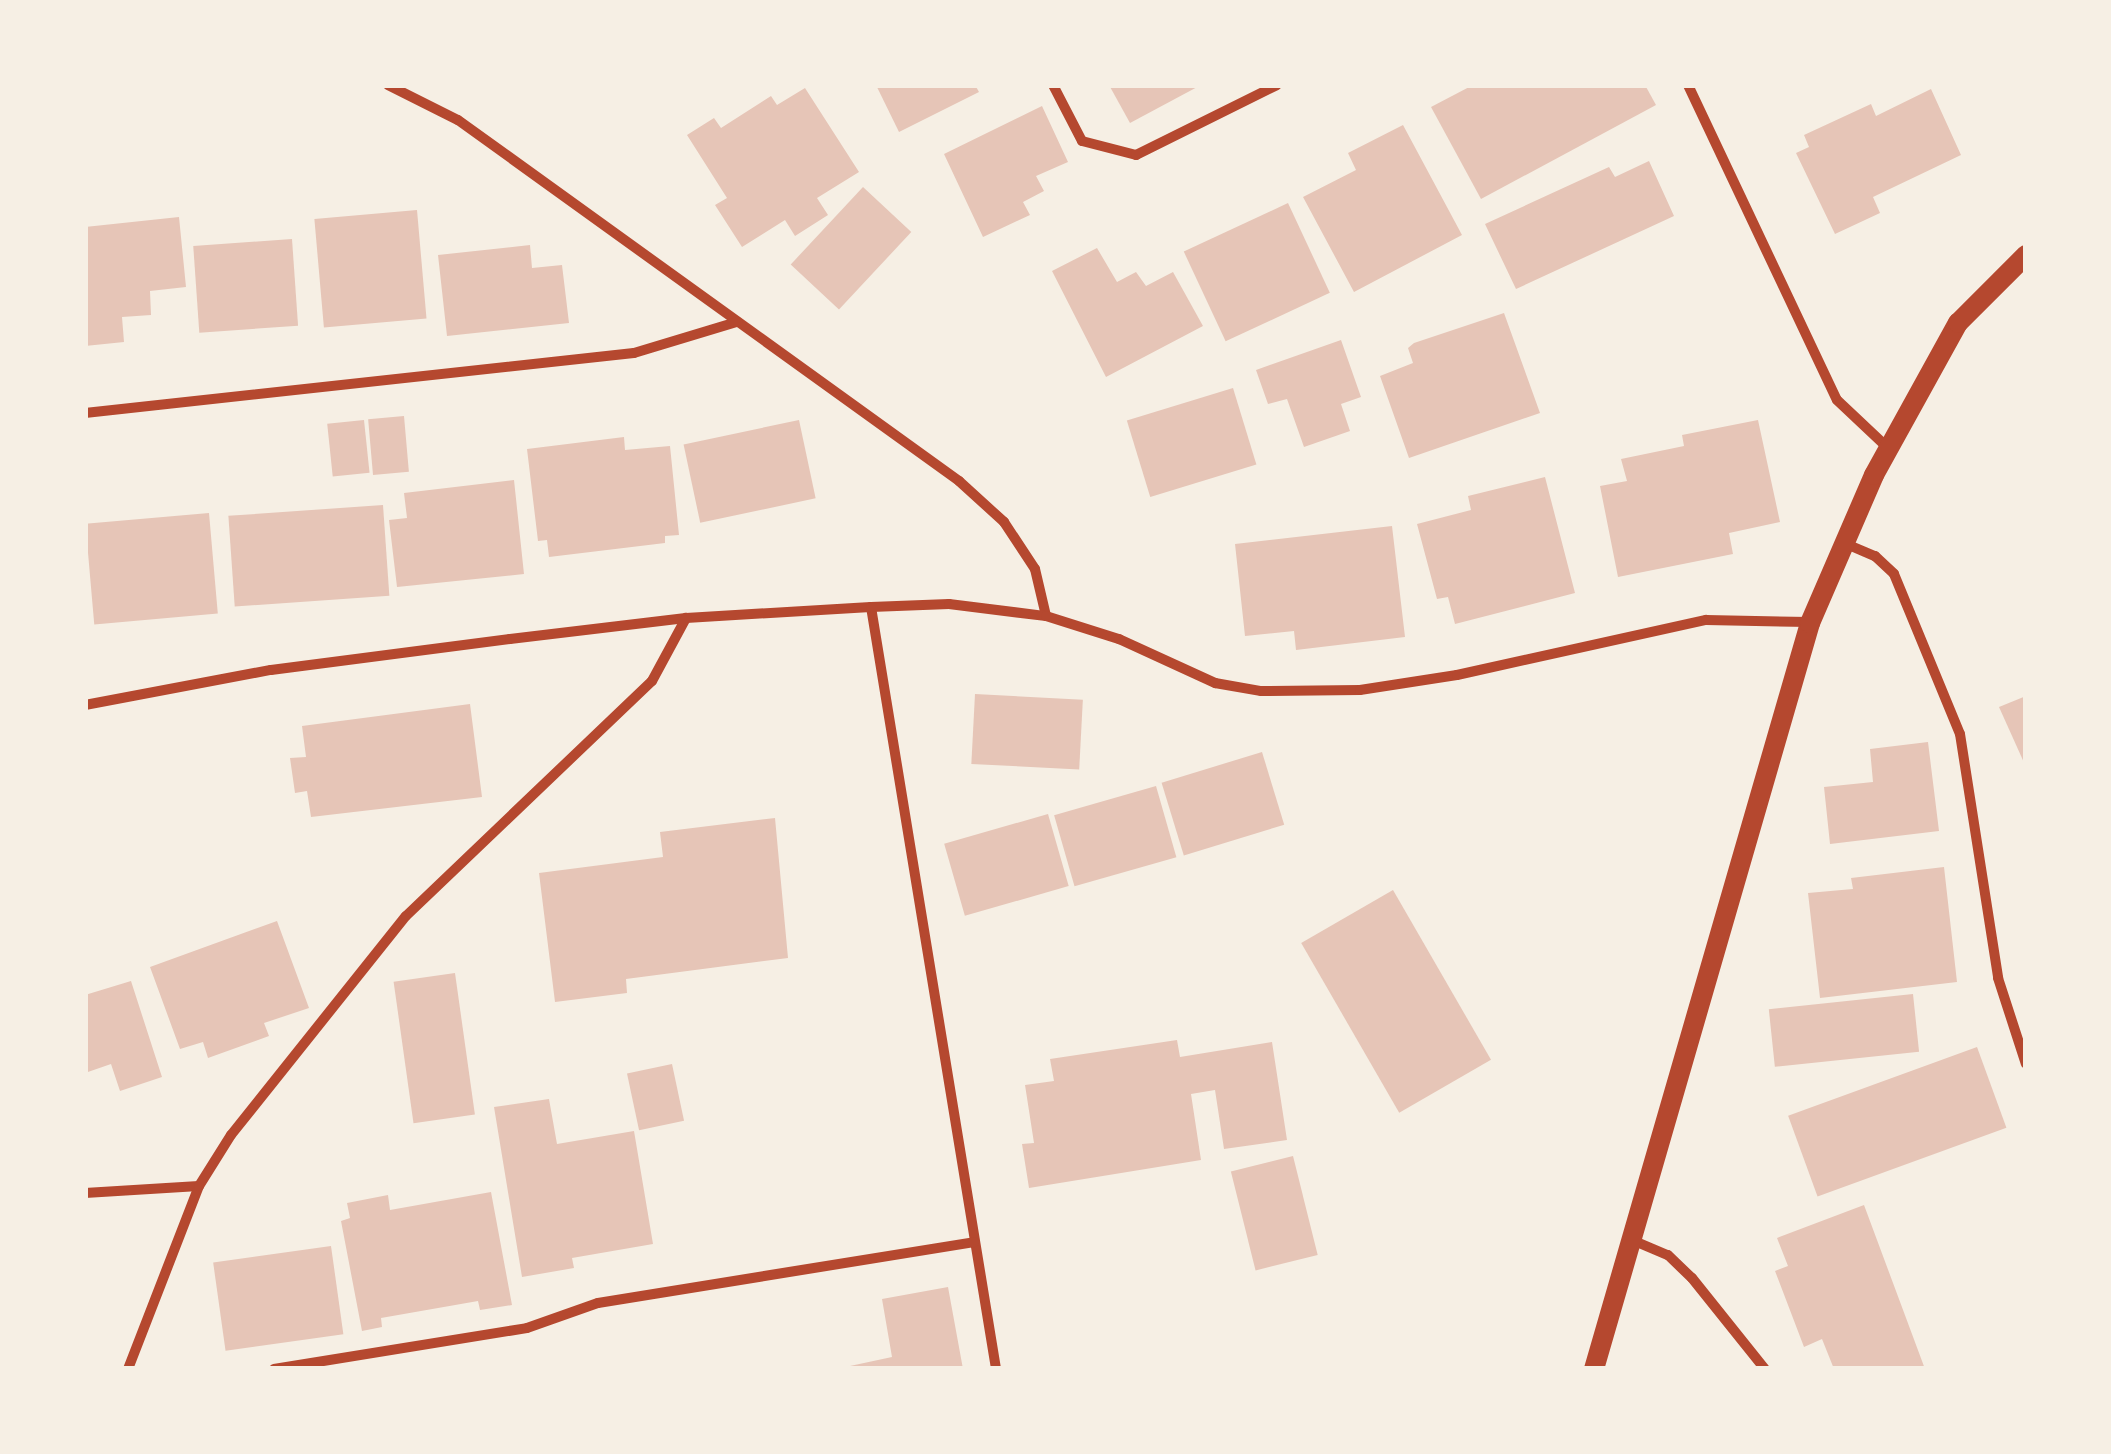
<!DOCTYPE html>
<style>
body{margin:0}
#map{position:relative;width:2111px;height:1454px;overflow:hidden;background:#f6efe4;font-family:Arial,sans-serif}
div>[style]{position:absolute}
.building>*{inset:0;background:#e6c5b7;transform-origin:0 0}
.minor>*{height:10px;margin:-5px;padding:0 5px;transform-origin:5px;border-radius:5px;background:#b5482f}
.secondary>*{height:20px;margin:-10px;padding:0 10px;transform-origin:10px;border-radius:10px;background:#b5482f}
span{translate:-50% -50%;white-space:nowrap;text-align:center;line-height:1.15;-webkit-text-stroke:9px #f6efe4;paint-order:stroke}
.frame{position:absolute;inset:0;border:88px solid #f6efe4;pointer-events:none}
</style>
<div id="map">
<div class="building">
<i style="clip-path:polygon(876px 85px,975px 85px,979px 92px,899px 132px)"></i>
<i style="clip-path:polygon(1109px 85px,1201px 85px,1130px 123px)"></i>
<i style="clip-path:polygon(1473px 85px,1645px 85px,1656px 105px,1481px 199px,1431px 107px)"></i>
<i style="clip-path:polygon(805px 88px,859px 172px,817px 198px,828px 215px,795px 236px,785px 220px,742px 247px,715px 205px,727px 198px,687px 135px,714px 118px,721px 128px,771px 96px,777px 105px)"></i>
<i style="clip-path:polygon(1931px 89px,1961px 155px,1873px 197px,1880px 213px,1835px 234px,1796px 153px,1809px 147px,1804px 135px,1871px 104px,1876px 116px)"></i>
<i style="clip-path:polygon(1042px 106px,1068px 162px,1036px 176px,1044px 191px,1023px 202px,1030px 215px,983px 237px,944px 154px)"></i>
<i style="clip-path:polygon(1403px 125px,1462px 235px,1354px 292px,1303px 197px,1356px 170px,1348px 153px)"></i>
<i style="clip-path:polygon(1649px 161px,1674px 216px,1516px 289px,1485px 224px,1609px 167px,1615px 177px)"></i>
<i style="left:863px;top:187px;width:66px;height:106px;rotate:43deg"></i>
<i style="left:1288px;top:203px;width:99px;height:115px;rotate:65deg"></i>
<i style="left:417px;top:210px;width:109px;height:103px;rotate:85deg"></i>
<i style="clip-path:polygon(179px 217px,186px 287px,150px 291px,151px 315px,122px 317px,124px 342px,85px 346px,85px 227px)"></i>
<i style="left:292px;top:239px;width:87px;height:99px;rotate:86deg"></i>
<i style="clip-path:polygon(530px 245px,532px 268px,562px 265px,569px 323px,447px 336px,438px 255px)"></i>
<i style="clip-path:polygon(1097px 248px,1117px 282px,1136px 272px,1146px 286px,1173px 272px,1203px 326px,1106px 377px,1052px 271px)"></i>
<i style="clip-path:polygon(1504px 313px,1540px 413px,1409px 458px,1380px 376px,1413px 363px,1408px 348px,1414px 343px)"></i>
<i style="clip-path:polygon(1341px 340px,1361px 397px,1341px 404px,1350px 431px,1304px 447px,1287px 399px,1268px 404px,1256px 370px)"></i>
<i style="left:1233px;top:388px;width:80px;height:111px;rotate:73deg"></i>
<i style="left:404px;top:416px;width:56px;height:36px;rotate:85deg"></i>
<i style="left:364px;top:420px;width:53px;height:37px;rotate:84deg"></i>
<i style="left:799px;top:420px;width:80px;height:118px;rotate:78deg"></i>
<i style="clip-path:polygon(1758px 420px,1780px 522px,1729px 533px,1733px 554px,1618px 577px,1600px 486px,1627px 481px,1621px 459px,1684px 446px,1682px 435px)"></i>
<i style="clip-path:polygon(624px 437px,625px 450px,670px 446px,679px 535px,665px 536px,665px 543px,549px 557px,547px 540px,538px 541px,527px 449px)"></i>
<i style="clip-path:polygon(1545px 477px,1575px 593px,1455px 624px,1448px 597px,1437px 599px,1417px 524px,1471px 510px,1468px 496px)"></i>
<i style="clip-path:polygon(514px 480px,524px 574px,397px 587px,389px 520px,407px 518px,404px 493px)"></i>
<i style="left:383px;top:505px;width:91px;height:155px;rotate:86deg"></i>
<i style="left:209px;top:513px;width:101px;height:124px;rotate:85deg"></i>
<i style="clip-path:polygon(1392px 526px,1405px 637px,1296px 650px,1294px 631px,1245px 636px,1235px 544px)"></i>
<i style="left:975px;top:694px;width:108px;height:70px;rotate:3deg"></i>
<i style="clip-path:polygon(2026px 696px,2026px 767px,1999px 707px)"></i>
<i style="clip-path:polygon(470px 704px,482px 797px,311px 817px,307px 791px,295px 793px,290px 758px,306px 757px,302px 726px)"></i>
<i style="clip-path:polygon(1928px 742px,1939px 831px,1830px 844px,1824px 787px,1873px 782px,1870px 749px)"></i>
<i style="left:1262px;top:752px;width:76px;height:105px;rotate:73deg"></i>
<i style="left:1156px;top:786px;width:74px;height:106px;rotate:74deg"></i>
<i style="left:1048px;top:814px;width:75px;height:108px;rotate:74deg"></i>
<i style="clip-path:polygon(775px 818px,788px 958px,626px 979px,627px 993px,555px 1002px,539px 873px,663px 857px,660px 832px)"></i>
<i style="clip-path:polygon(1944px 867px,1957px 982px,1820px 998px,1808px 893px,1853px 889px,1851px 878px)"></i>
<i style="left:1393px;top:890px;width:196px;height:106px;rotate:60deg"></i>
<i style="clip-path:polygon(277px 921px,309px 1008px,264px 1023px,269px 1036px,208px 1058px,203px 1042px,180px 1049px,150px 967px)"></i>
<i style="left:455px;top:973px;width:143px;height:62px;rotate:82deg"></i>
<i style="clip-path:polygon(131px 981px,162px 1077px,120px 1091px,111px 1064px,85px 1073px,85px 995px)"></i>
<i style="left:1913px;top:994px;width:58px;height:145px;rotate:84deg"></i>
<i style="clip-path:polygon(1177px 1040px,1180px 1057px,1272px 1042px,1287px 1140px,1224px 1149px,1215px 1090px,1191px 1094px,1201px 1160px,1029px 1188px,1022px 1144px,1034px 1143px,1025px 1085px,1054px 1081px,1050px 1059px)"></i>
<i style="left:1977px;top:1047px;width:86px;height:201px;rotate:70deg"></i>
<i style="left:672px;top:1064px;width:58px;height:46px;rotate:78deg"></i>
<i style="clip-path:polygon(549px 1099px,557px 1144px,634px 1131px,653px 1244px,572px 1258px,574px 1268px,522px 1277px,494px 1107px)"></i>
<i style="left:1293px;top:1156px;width:102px;height:64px;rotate:76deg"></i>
<i style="clip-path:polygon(491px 1192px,512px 1305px,480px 1310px,478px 1301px,381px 1318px,382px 1327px,362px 1331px,341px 1221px,350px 1218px,347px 1203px,388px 1195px,390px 1210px)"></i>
<i style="clip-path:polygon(1864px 1205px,1925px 1369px,1834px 1369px,1822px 1339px,1804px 1347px,1775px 1271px,1788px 1266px,1777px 1238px)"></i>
<i style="left:331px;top:1246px;width:89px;height:119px;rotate:82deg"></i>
<i style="clip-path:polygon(948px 1287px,963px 1369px,836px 1369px,892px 1357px,882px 1299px)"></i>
</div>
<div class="minor">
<i style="left:388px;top:85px;width:78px;rotate:26.6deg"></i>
<i style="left:458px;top:120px;width:618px;rotate:35.77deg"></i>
<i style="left:959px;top:481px;width:61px;rotate:42.3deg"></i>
<i style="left:1004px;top:522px;width:56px;rotate:56.6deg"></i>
<i style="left:1035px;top:569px;width:48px;rotate:76.8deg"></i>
<i style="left:1053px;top:85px;width:63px;rotate:62.6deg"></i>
<i style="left:1082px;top:141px;width:56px;rotate:14.5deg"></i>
<i style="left:1136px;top:155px;width:157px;rotate:-26.4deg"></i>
<i style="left:1688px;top:85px;width:348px;rotate:64.7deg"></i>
<i style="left:1837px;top:400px;width:70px;rotate:43.3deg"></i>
<i style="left:85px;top:413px;width:552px;rotate:-6.24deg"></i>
<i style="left:634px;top:353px;width:108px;rotate:-16.8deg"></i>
<i style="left:1844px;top:543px;width:34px;rotate:23deg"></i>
<i style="left:1875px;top:556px;width:26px;rotate:43deg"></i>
<i style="left:1894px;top:574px;width:173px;rotate:67.6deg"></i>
<i style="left:1960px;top:734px;width:247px;rotate:81.1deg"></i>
<i style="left:1998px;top:978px;width:90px;rotate:72deg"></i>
<i style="left:871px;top:607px;width:772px;rotate:80.68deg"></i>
<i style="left:85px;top:705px;width:189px;rotate:-10.7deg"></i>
<i style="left:271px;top:670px;width:241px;rotate:-7.4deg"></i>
<i style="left:510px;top:639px;width:177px;rotate:-6.8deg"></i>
<i style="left:686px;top:618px;width:185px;rotate:-3.4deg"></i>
<i style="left:871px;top:607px;width:78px;rotate:-2.2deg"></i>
<i style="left:949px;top:604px;width:98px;rotate:7.1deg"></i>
<i style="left:1046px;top:616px;width:77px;rotate:17.5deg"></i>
<i style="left:1119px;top:639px;width:106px;rotate:24.6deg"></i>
<i style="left:1215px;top:683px;width:47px;rotate:9.9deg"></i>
<i style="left:1261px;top:691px;width:99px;rotate:-0.6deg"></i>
<i style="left:1360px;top:690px;width:98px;rotate:-8.8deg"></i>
<i style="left:1457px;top:675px;width:255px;rotate:-12.5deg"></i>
<i style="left:1706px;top:620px;width:103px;rotate:1.1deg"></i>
<i style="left:85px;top:1193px;width:114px;rotate:-3.5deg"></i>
<i style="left:1632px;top:1240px;width:39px;rotate:23deg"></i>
<i style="left:1668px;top:1255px;width:33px;rotate:44deg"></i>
<i style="left:1692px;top:1278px;width:117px;rotate:51.3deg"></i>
<i style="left:128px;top:1369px;width:196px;rotate:-68.8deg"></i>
<i style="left:199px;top:1186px;width:60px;rotate:-57.9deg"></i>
<i style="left:231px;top:1135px;width:280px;rotate:-51.4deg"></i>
<i style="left:406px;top:916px;width:340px;rotate:-43.7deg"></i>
<i style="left:652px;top:681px;width:72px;rotate:-61.6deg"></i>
<i style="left:274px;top:1369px;width:256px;rotate:-9.2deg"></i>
<i style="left:527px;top:1328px;width:75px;rotate:-19.4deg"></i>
<i style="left:598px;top:1303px;width:381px;rotate:-9.2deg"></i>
</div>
<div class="secondary">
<i style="left:1594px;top:1369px;width:777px;rotate:-73.85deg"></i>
<i style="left:1810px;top:623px;width:161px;rotate:-66.6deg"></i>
<i style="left:1874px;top:475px;width:174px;rotate:-61.1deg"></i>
<i style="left:1958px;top:323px;width:96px;rotate:-45deg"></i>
</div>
<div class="frame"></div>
</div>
